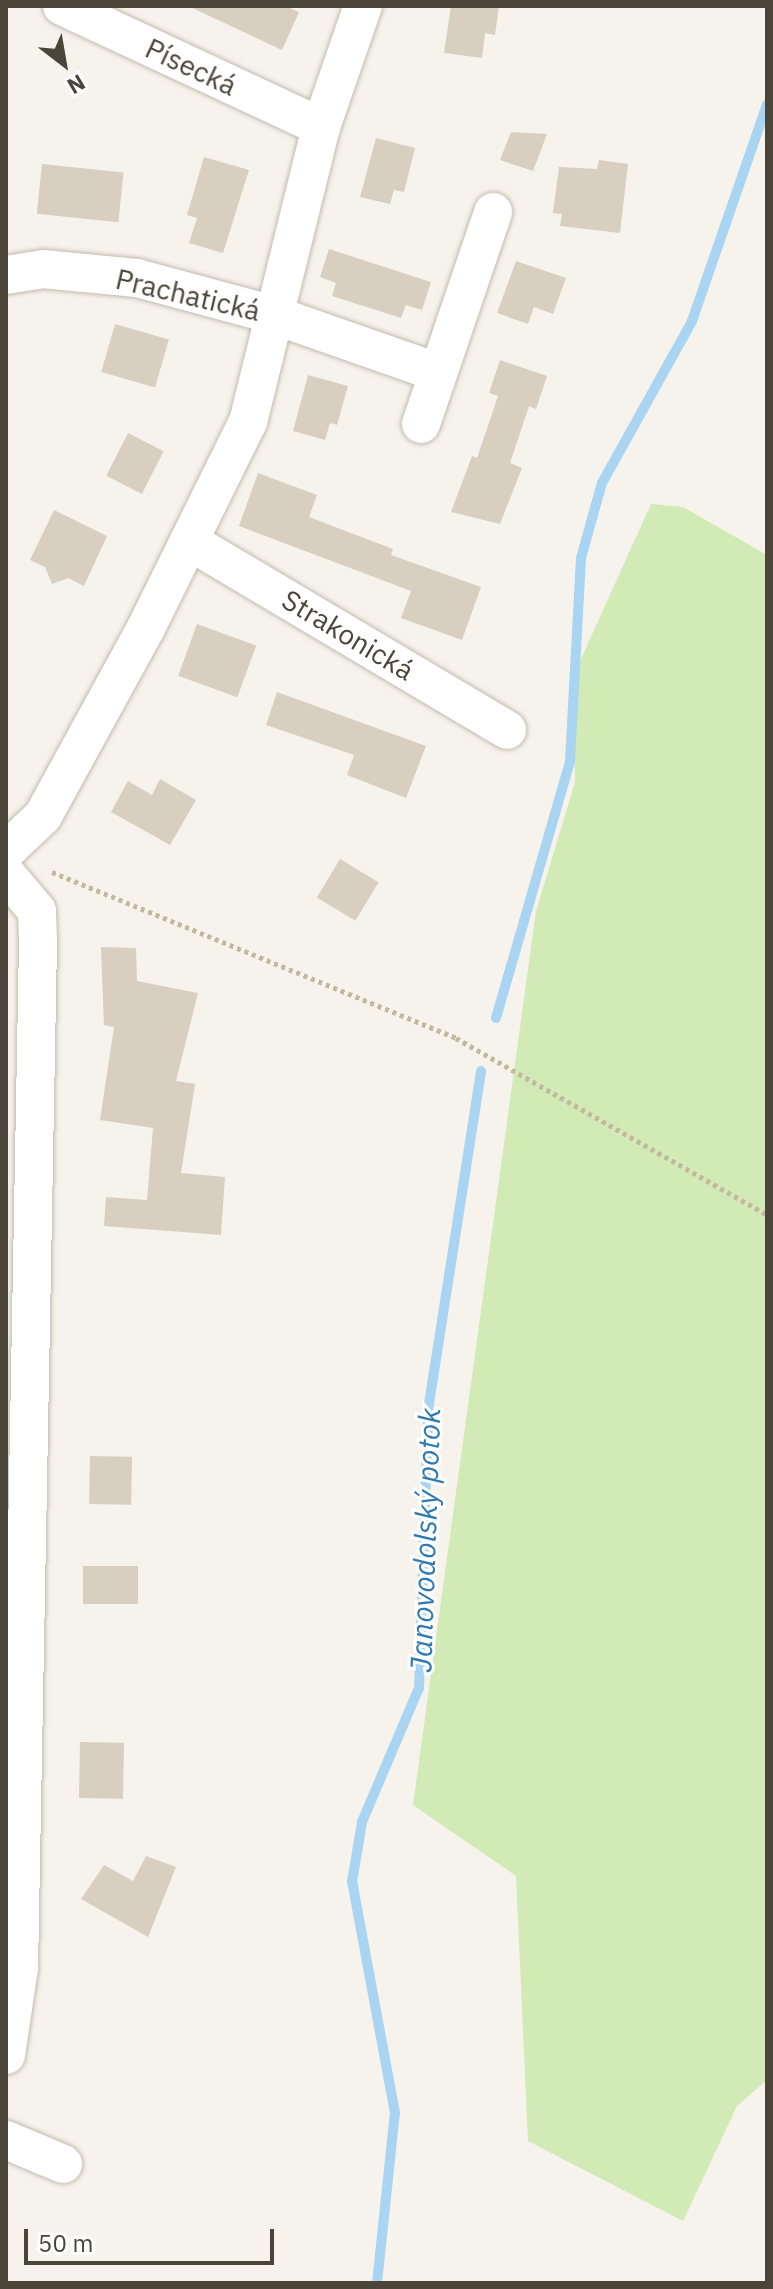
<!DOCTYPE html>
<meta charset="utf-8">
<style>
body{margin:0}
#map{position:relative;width:773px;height:2289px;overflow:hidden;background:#f6f3ec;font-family:"IBM Plex Sans",sans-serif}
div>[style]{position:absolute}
.green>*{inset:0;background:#d2eab5}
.stream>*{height:10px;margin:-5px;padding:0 5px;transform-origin:5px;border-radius:5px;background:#a9d4f2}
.building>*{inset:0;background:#d8cfc1;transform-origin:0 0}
.path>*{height:5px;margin-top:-2.5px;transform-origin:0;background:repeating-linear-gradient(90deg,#c4b79f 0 4px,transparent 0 8px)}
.roads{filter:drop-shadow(0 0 2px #c2bbae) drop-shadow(0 0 2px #c2bbae)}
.minor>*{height:38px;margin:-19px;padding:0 19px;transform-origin:19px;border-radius:19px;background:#fff}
span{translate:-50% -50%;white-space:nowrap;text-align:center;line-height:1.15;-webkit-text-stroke:6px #fff;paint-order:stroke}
.street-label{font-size:28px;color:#4b4439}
.water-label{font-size:30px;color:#2e7ab2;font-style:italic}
.frame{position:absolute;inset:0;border:8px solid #4b4439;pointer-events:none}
.north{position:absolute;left:24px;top:24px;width:80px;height:80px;-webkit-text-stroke:6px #fff;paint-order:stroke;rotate:149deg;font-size:22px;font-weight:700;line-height:32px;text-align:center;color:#4b4439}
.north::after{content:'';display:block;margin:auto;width:28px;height:36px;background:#4b4439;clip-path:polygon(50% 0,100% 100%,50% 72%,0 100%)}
.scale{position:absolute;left:24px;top:2229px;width:250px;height:36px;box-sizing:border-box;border:4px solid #4b4439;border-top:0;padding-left:10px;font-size:24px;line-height:28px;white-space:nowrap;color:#4b4439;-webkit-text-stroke:6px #fff;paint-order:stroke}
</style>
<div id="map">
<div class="green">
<i style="clip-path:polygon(651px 504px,683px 507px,767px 555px,767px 2080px,737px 2106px,683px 2221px,528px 2141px,516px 1876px,413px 1805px,536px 911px,575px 782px,574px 704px,580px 661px)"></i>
</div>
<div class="stream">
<i style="left:496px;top:1018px;width:267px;rotate:-73.9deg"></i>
<i style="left:570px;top:761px;width:203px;rotate:-86.9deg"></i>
<i style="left:581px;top:558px;width:78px;rotate:-74.4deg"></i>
<i style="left:602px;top:483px;width:185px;rotate:-60.9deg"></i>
<i style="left:692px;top:321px;width:229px;rotate:-70.9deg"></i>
<i style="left:377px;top:2283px;width:171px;rotate:-84deg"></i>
<i style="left:395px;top:2113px;width:235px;rotate:-100.5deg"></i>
<i style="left:352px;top:1882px;width:61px;rotate:-80.5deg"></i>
<i style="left:362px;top:1822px;width:146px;rotate:-67deg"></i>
<i style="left:419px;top:1688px;width:278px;rotate:-88.1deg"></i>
<i style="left:428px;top:1410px;width:343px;rotate:-81.1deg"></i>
</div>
<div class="building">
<i style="clip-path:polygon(188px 6px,285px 6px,299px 12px,282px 50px)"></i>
<i style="clip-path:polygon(451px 6px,499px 6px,495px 35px,485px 33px,482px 58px,444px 53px)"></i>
<i style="clip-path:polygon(511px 132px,547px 134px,533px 171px,500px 160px)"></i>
<i style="clip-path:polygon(376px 138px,415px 148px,404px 192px,394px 190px,390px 204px,360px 197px)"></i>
<i style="clip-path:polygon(204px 157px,249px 170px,223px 253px,189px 243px,197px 218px,187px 215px)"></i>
<i style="clip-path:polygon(599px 160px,628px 164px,620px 233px,560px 226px,562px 214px,553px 213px,559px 167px,597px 169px)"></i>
<i style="left:42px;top:164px;width:82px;height:50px;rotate:6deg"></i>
<i style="clip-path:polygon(329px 249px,431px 282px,422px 310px,406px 305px,401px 318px,332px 296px,336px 283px,320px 277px)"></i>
<i style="clip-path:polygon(516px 261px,566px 278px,553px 314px,534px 307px,528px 324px,497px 313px)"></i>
<i style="left:115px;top:324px;width:56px;height:50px;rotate:16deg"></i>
<i style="clip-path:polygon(500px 360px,547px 376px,536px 409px,529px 406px,510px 463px,522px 468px,500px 524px,451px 512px,472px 456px,477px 458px,498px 396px,489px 393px)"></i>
<i style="clip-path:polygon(308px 375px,348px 386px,337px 425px,330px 423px,325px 440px,293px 431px)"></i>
<i style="left:128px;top:433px;width:40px;height:48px;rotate:27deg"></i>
<i style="clip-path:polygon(258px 473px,317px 495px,309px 517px,393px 549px,391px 555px,481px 587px,462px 640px,401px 618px,411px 591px,239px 526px)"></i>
<i style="clip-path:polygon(54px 510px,107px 536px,84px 586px,68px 578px,52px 584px,45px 567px,30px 560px)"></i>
<i style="left:197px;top:624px;width:63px;height:55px;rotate:20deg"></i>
<i style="clip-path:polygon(277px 692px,426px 746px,406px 798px,347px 775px,354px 755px,266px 725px)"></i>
<i style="clip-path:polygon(160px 779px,196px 800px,170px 845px,111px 812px,128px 781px,152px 795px)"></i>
<i style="left:340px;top:859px;width:45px;height:45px;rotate:31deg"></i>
<i style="clip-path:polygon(101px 947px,136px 948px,137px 981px,198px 993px,176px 1081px,195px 1084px,181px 1173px,225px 1177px,221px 1235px,104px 1226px,106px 1197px,147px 1200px,153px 1128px,100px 1120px,114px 1027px,104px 1025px)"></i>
<i style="left:90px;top:1456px;width:42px;height:48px;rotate:1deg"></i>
<i style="left:83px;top:1566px;width:55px;height:38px"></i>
<i style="left:80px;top:1742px;width:44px;height:56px;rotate:1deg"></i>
<i style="clip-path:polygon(146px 1856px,176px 1867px,148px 1937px,81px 1899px,104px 1865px,133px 1881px)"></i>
</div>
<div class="path">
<i style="left:52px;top:872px;width:437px;rotate:22.3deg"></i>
<i style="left:456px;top:1038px;width:358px;rotate:29.6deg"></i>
</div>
<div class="roads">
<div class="minor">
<i style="left:62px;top:6px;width:286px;rotate:25deg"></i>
<i style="left:6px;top:275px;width:37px;rotate:-9deg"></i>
<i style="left:43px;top:269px;width:94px;rotate:5.5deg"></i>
<i style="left:137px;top:278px;width:142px;rotate:15.1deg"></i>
<i style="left:274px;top:315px;width:173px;rotate:19.3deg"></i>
<i style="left:421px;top:424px;width:224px;rotate:-71.2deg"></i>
<i style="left:189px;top:541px;width:370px;rotate:30.7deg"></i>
<i style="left:6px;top:851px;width:51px;rotate:-43.4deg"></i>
<i style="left:43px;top:816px;width:214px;rotate:-61.3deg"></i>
<i style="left:146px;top:628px;width:230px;rotate:-63.7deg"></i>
<i style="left:248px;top:422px;width:304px;rotate:-76.1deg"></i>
<i style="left:321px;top:127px;width:128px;rotate:-70.9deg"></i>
<i style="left:6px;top:874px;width:48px;rotate:50deg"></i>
<i style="left:37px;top:911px;width:32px;rotate:88deg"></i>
<i style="left:38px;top:943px;width:1025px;rotate:91.06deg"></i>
<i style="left:19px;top:1968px;width:88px;rotate:98.5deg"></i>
<i style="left:6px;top:2140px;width:62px;rotate:22.8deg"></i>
</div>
</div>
<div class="street-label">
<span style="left:191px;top:67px;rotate:25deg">Písecká</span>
<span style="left:188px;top:295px;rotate:13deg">Prachatická</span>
<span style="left:348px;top:635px;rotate:31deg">Strakonická</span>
</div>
<div class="water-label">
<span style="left:425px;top:1540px;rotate:-88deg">Janovodolský potok</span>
</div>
<div class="frame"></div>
<div class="north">N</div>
<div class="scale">50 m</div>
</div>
